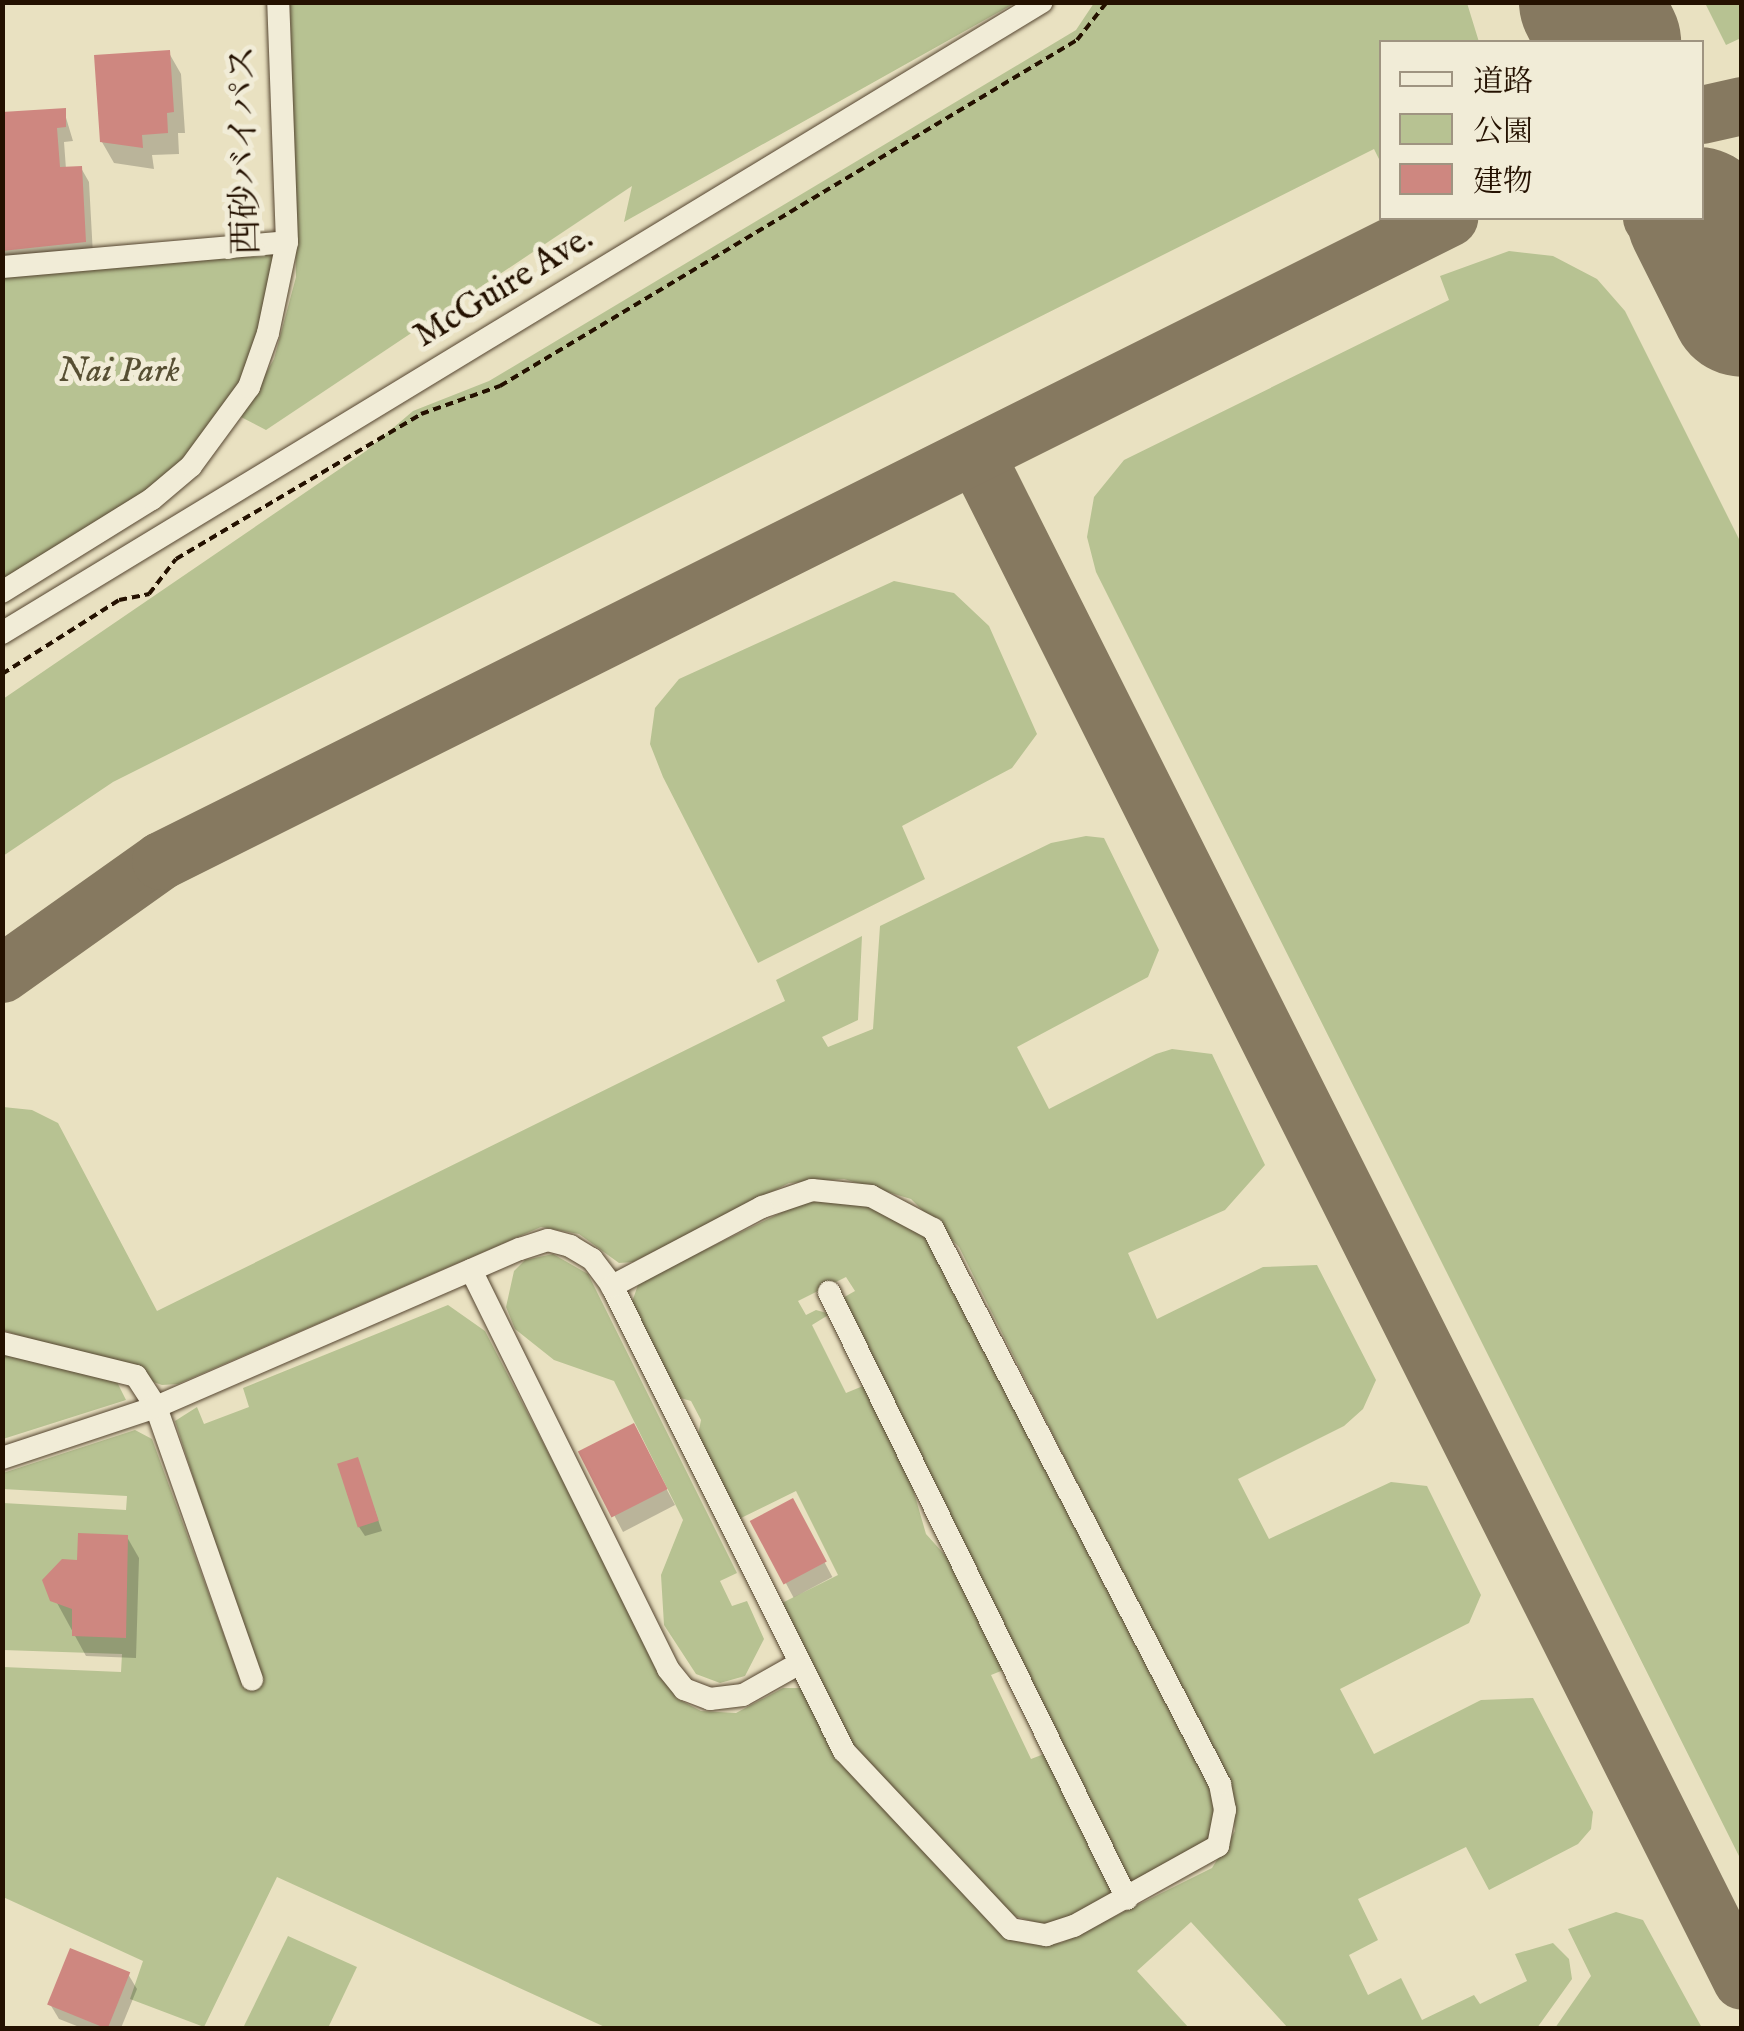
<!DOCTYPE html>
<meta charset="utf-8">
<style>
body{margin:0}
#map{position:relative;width:1744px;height:2031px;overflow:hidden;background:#e9e1c1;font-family:"IM FELL English","Noto Serif JP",serif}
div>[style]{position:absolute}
.green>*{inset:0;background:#b7c292}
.shadow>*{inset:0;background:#0003;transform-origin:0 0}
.taxiway>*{height:58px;margin:-29px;padding:0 29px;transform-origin:29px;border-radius:29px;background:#867960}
.runway>*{height:142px;margin:-71px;padding:0 71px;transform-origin:71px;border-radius:71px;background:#867960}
.building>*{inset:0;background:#ce8780;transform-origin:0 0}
.path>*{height:4px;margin-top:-2px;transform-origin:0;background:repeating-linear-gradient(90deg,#241100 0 8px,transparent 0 13px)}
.roads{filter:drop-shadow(0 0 2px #554530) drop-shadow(0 0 2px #554530)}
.minor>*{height:22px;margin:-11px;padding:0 11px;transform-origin:11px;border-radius:11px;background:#f1ecd7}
span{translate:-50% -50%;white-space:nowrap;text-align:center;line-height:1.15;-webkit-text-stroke:10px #f1ecd7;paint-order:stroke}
.street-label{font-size:35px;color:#241100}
.park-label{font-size:35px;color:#574f33;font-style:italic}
.frame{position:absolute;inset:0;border:5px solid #241100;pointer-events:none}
.legend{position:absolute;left:1379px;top:40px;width:325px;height:180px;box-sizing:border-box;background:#f1ecd7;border:2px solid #9f9481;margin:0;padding:12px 18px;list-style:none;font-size:30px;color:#241100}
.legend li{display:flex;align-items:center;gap:20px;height:50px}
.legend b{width:50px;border:2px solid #9f9481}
</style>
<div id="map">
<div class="green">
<i style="clip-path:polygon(290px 3px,1015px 3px,624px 222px,632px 186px,266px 430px,241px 417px,274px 359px,296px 277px)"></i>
<i style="clip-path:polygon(1094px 3px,1467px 3px,1479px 42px,1382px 42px,1381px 163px,1374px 149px,113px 782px,3px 856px,3px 699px,366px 451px,413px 411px,489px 381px,1076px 30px)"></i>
<i style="clip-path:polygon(1705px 3px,1741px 3px,1741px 38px,1726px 45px)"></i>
<i style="clip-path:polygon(287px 242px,268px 333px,191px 466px,3px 592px,3px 267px)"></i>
<i style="clip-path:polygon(1509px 251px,1553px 256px,1597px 279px,1625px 311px,1741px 543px,1741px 1860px,1096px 572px,1087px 537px,1094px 497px,1124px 460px,1449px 300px,1440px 276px)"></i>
<i style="clip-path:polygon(894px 581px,954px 593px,989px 626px,1037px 734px,1012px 768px,902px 826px,925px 879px,758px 963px,663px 777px,650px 744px,655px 708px,679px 679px)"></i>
<i style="clip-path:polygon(1086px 836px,1104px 838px,1159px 950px,1148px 977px,1017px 1047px,1049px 1109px,1156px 1054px,1172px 1049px,1212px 1054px,1265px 1165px,1225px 1210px,1128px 1253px,1157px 1319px,1263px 1267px,1317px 1265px,1376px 1380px,1363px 1409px,1344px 1426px,1238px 1479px,1269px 1539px,1391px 1482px,1427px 1486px,1481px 1595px,1469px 1623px,1340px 1689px,1374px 1754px,1481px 1700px,1533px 1698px,1593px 1812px,1591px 1829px,1578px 1844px,1489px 1890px,1466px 1847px,1358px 1899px,1378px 1940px,1349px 1955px,1368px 1995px,1401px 1978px,1422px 2020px,1474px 1995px,1480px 2004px,1527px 1981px,1515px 1954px,1553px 1943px,1569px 1959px,1572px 1979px,1537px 2028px,1288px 2028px,1191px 1922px,1137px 1971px,1189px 2028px,607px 2028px,277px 1877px,204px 2027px,130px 1999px,143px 1961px,3px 1897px,3px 1667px,121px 1672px,122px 1654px,3px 1650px,3px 1503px,126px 1510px,127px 1496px,3px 1489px,3px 1473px,135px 1430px,152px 1439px,243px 1687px,260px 1683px,175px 1421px,197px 1407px,204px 1424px,249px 1407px,243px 1388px,448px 1305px,485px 1331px,676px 1698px,701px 1711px,736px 1713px,783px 1688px,800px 1688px,1006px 1933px,1027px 1944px,1061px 1943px,1212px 1868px,1235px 1831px,1231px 1790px,959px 1247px,911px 1199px,844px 1179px,789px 1183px,633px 1262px,619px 1263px,579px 1234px,541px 1227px,178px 1384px,162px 1385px,3px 1330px,3px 1107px,32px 1110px,58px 1123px,157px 1311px,785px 1001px,776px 980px,862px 936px,858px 1020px,822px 1037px,828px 1047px,873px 1029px,880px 926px,1051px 843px)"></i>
<i style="clip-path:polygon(805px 1201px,872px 1205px,928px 1239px,1218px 1802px,1212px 1841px,1130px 1882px,841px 1299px,855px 1291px,846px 1277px,798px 1301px,806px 1315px,816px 1310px,830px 1314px,812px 1325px,846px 1393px,863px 1386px,911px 1482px,926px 1534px,953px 1564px,1006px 1669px,991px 1675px,1031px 1759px,1044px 1754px,1114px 1891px,1109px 1900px,1049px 1926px,1011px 1915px,854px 1748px,782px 1603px,838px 1575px,796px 1491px,739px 1519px,698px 1435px,701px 1420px,691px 1401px,677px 1397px,632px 1302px,639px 1282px)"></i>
<i style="clip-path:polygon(553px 1254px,588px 1274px,737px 1573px,720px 1581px,732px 1606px,747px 1601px,764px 1639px,745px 1676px,720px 1683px,696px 1674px,664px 1625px,661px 1575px,683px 1520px,614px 1381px,554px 1360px,515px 1329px,506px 1307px,514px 1271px,525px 1260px)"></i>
<i style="clip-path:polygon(2px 1350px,116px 1380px,126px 1400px,3px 1439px)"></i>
<i style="clip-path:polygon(1616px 1912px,1643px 1920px,1702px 2028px,1555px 2028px,1591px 1976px,1568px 1929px)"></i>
<i style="clip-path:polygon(288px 1936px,357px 1967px,328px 2028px,243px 2028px)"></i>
</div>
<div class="shadow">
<i style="clip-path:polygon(169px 53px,181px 74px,185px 133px,178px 133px,179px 154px,152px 155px,154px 169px,114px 163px,102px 142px)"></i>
<i style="clip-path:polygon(64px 111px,73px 141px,64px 142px,66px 169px,81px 168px,89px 182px,93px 255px,2px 264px,2px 115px)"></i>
<i style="clip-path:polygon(641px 1441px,675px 1505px,623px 1532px,581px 1452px)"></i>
<i style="clip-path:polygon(357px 1460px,382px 1531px,365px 1536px,359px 1527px)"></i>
<i style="left:792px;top:1501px;width:86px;height:44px;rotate:62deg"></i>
<i style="clip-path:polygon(127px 1537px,139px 1558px,136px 1658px,86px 1656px,45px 1581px)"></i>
<i style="clip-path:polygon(128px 1974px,137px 1989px,121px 2028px,82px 2028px,59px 2019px,50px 2004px)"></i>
</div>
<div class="taxiway">
<i style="left:1571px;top:2px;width:40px;rotate:90deg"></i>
<i style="left:1702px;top:115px;width:41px;rotate:-12.7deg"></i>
<i style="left:1652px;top:218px;width:40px;rotate:32deg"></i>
<i style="left:1686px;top:239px;width:66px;rotate:45.6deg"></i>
<i style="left:1742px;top:221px;width:51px;rotate:90deg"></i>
<i style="left:977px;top:457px;width:1705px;rotate:63.34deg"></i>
<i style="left:2px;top:974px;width:195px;rotate:-35.4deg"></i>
<i style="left:161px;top:861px;width:1440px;rotate:-26.53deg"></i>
</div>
<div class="runway">
<i style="left:1590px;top:2px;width:45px;rotate:63.4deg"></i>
<i style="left:1698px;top:218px;width:98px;rotate:63.4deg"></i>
</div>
<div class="building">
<i style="clip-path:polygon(170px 50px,174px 112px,167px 113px,168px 133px,142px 135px,143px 148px,100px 142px,94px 55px)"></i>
<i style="clip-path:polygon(66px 108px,66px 127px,57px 128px,60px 167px,82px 166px,86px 242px,2px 251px,2px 112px)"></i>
<i style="left:634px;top:1423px;width:74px;height:63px;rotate:63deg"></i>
<i style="left:358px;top:1457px;width:67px;height:22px;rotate:72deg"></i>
<i style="left:793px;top:1498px;width:72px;height:49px;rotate:62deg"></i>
<i style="clip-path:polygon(78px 1533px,128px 1535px,126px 1638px,72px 1636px,72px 1609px,50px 1601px,42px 1580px,62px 1559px,77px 1560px)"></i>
<i style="left:70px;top:1948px;width:65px;height:61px;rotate:22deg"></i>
</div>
<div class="path">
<i style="left:2px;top:674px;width:138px;rotate:-32.3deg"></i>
<i style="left:119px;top:600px;width:31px;rotate:-11deg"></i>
<i style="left:149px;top:594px;width:44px;rotate:-52.4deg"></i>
<i style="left:176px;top:559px;width:285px;rotate:-30.6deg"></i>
<i style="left:421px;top:414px;width:84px;rotate:-19.5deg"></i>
<i style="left:500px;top:386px;width:673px;rotate:-30.95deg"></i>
<i style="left:1077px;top:40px;width:48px;rotate:-51.7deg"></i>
</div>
<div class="roads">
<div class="minor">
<i style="left:2px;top:267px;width:286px;rotate:-5deg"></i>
<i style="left:2px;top:592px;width:176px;rotate:-31.8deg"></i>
<i style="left:152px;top:499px;width:51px;rotate:-40.2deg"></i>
<i style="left:191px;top:466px;width:98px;rotate:-53.7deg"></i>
<i style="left:249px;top:387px;width:57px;rotate:-70.6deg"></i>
<i style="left:268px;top:333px;width:93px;rotate:-78.2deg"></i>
<i style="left:287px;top:242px;width:240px;rotate:-92.1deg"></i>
<i style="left:2px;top:633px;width:1216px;rotate:-31.25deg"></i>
<i style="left:471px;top:1270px;width:445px;rotate:63.7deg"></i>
<i style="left:668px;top:1669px;width:26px;rotate:51deg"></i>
<i style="left:684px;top:1689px;width:28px;rotate:21deg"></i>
<i style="left:710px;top:1699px;width:33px;rotate:-7deg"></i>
<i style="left:743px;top:1695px;width:65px;rotate:-29.3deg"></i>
<i style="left:829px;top:1292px;width:676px;rotate:63.85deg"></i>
<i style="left:2px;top:1343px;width:138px;rotate:13.8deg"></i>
<i style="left:136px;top:1376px;width:37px;rotate:57deg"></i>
<i style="left:156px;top:1407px;width:289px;rotate:70.6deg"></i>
<i style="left:2px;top:1458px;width:162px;rotate:-18.3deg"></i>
<i style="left:156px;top:1407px;width:397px;rotate:-23.5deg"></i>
<i style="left:520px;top:1249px;width:29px;rotate:-18deg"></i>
<i style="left:548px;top:1240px;width:23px;rotate:15deg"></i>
<i style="left:570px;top:1246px;width:26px;rotate:31deg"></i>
<i style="left:592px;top:1259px;width:34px;rotate:53deg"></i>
<i style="left:612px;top:1286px;width:520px;rotate:63.48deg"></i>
<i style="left:844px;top:1751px;width:244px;rotate:46.8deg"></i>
<i style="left:1011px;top:1929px;width:36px;rotate:10deg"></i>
<i style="left:1046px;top:1935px;width:29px;rotate:-18deg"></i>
<i style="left:1074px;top:1926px;width:165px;rotate:-29.1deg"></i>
<i style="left:1218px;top:1846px;width:37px;rotate:-79deg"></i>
<i style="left:1225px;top:1810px;width:26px;rotate:-101deg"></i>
<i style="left:1220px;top:1784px;width:625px;rotate:-117.34deg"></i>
<i style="left:933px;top:1229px;width:70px;rotate:-152deg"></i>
<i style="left:871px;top:1196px;width:59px;rotate:-174.2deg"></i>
<i style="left:812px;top:1190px;width:53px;rotate:161.2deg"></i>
<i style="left:762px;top:1207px;width:170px;rotate:152.2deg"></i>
</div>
</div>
<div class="street-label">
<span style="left:246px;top:150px;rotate:-91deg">西砂バイパス</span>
<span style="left:504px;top:288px;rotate:-31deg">McGuire Ave.</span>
</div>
<div class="park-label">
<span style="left:119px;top:372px">Nai Park</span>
</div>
<div class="frame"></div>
<ul class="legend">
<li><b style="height:12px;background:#f1ecd7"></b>道路</li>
<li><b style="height:28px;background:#b7c292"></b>公園</li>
<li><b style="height:28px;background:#ce8780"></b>建物</li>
</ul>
</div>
